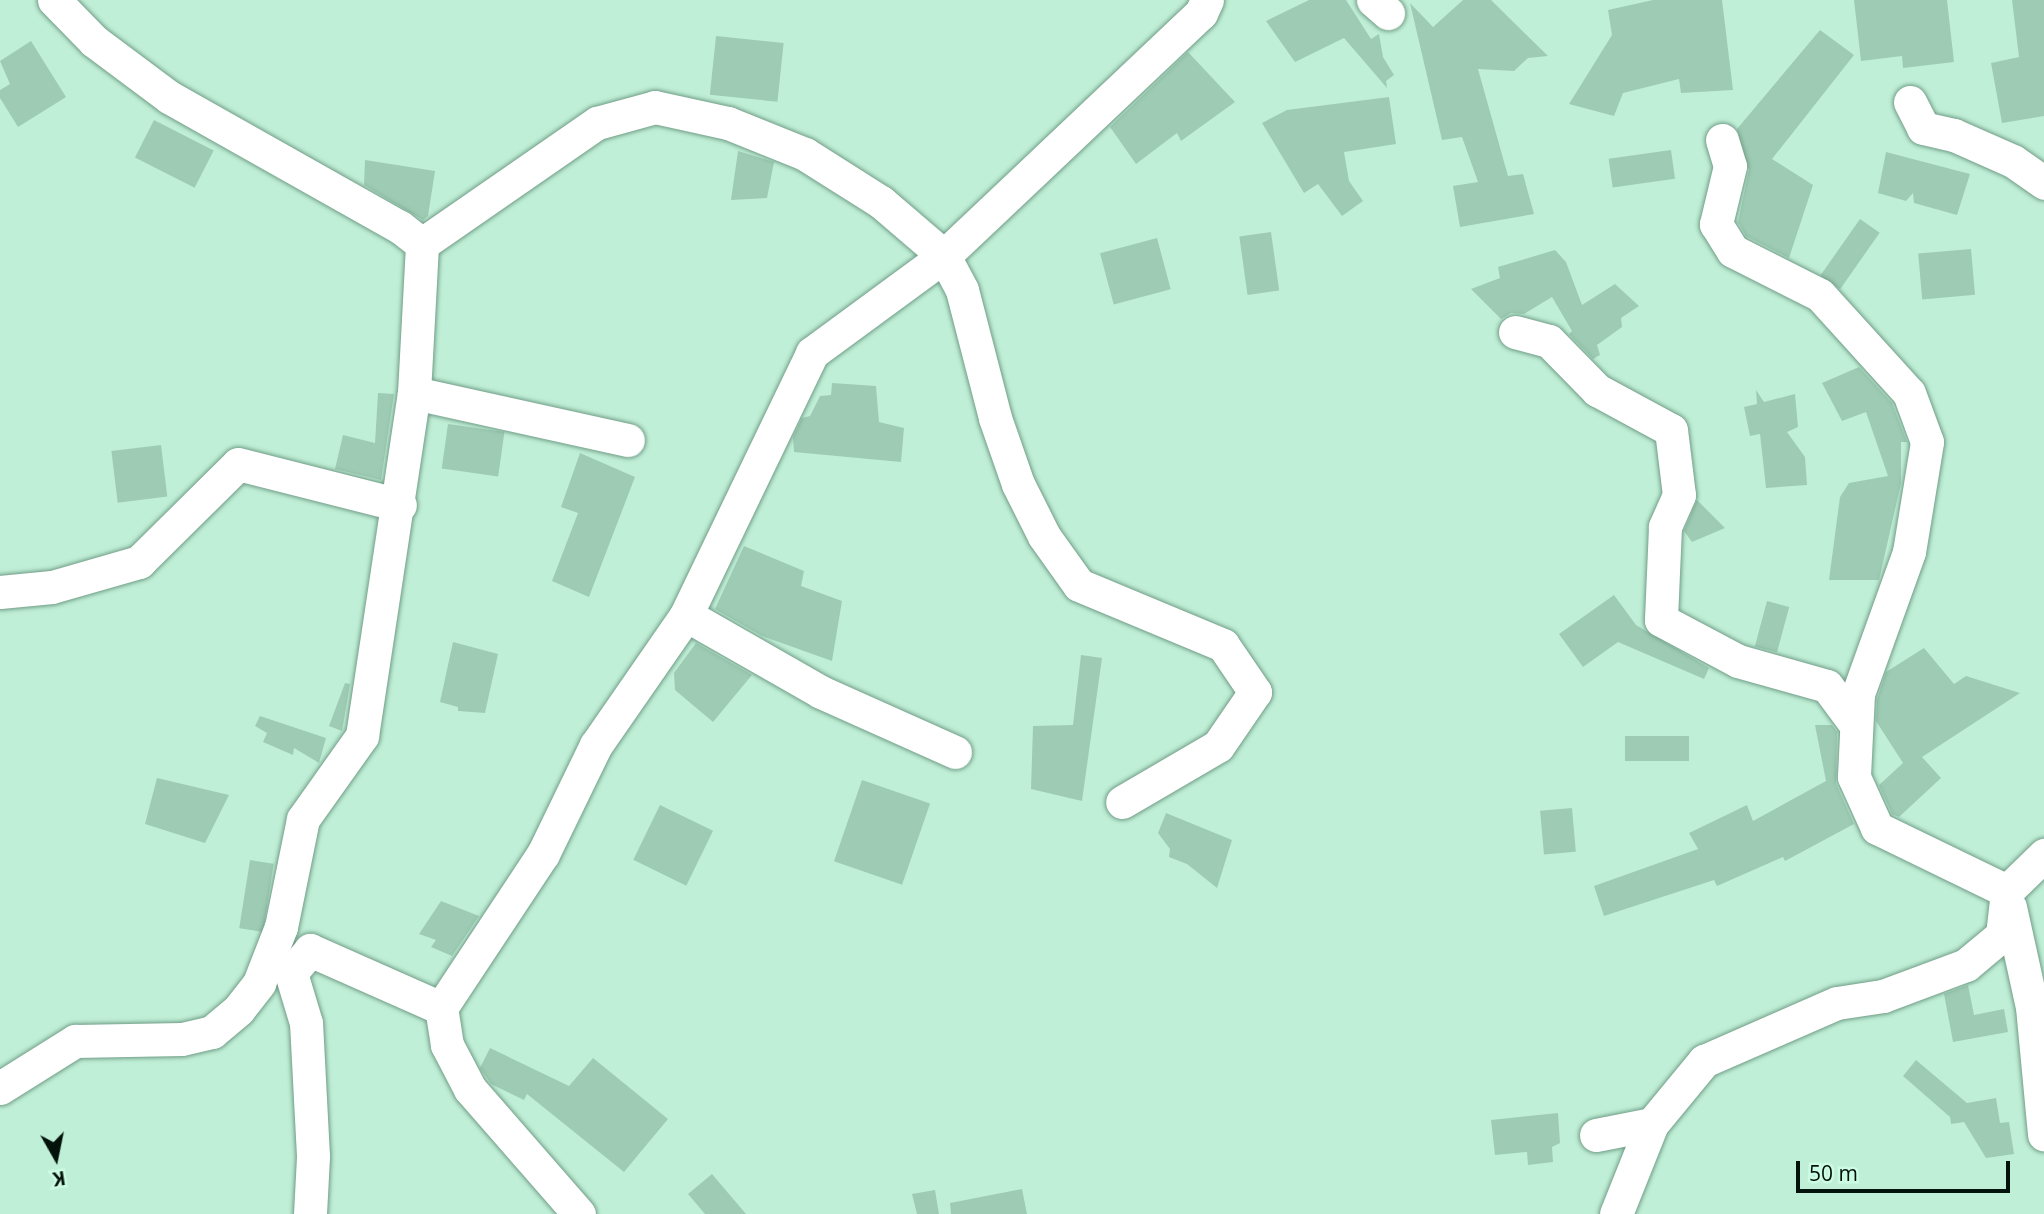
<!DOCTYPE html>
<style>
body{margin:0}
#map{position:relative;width:2044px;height:1214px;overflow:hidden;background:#c0efd7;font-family:"Open Sans",sans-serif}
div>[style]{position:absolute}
.building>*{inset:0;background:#9ecbb4;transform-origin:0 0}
.roads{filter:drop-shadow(0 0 2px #719d87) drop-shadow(0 0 2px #719d87)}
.minor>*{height:33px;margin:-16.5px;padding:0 16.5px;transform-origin:16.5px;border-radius:16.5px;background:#fff}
span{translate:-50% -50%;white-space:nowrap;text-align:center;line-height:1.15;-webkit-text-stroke:5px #cdfce4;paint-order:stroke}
.north{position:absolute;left:21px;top:1123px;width:70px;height:70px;-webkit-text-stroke:5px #cdfce4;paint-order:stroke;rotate:171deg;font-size:19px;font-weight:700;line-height:28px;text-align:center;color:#03120b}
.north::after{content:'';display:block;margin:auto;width:24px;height:32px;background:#03120b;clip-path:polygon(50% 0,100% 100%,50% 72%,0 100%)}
.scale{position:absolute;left:1796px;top:1161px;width:214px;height:32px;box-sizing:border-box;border:4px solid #03120b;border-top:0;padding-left:9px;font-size:21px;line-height:24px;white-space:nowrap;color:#03120b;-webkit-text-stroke:5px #cdfce4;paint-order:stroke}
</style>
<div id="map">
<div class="building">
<i style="clip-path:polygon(1309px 0,1346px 0,1371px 39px,1379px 34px,1383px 57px,1394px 75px,1386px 81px,1387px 88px,1344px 38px,1295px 62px,1266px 21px)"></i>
<i style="clip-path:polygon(1463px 0,1491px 0,1548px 56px,1528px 58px,1514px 71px,1478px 69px,1508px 176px,1523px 174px,1534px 214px,1460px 227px,1453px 186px,1478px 182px,1462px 137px,1442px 140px,1410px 3px,1433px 27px)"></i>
<i style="clip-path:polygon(1653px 0,1722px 0,1733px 90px,1681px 93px,1679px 79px,1623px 93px,1614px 116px,1569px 104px,1612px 35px,1608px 10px)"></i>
<i style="clip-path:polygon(1854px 0,1947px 0,1954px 62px,1903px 68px,1902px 56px,1861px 61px)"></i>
<i style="clip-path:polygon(2012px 0,2044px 0,2044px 116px,2002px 123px,1991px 63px,2019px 57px)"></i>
<i style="clip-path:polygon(1820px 30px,1854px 55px,1772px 159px,1813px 185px,1789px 258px,1746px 236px,1738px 222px,1749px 170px,1737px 129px)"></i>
<i style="left:716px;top:36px;width:68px;height:59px;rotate:6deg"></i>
<i style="clip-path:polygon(31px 41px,66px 97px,18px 127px,0 98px,0 90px,10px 84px,0 61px)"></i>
<i style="clip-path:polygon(1188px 52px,1235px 102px,1181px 141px,1177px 133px,1136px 164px,1110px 127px)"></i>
<i style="clip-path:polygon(1389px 97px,1396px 144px,1344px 152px,1349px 181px,1363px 201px,1342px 216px,1318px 184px,1304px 193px,1262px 123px,1287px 110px)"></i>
<i style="left:154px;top:120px;width:67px;height:42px;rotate:27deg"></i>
<i style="left:1671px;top:150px;width:29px;height:63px;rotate:82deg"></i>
<i style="clip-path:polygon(738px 151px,774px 162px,767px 198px,731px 200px)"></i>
<i style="clip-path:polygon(1886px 152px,1970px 174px,1957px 215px,1914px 203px,1913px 193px,1906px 201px,1878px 193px)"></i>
<i style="clip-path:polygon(365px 160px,435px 171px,428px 216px,423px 220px,364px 185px)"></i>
<i style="left:1860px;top:219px;width:24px;height:69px;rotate:35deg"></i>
<i style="left:1271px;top:232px;width:59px;height:32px;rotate:82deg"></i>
<i style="left:1157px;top:238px;width:53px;height:59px;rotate:75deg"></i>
<i style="left:1971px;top:249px;width:46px;height:53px;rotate:85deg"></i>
<i style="clip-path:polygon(1555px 250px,1566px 262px,1582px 305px,1615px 284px,1639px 306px,1621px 318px,1622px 327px,1597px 345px,1600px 355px,1593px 359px,1569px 334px,1572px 331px,1552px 297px,1524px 314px,1511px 313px,1501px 319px,1471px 289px,1500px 278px,1498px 267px)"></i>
<i style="clip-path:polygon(1859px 367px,1892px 403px,1907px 442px,1901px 442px,1901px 483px,1879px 580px,1829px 580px,1840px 497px,1849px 483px,1888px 476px,1866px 412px,1842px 421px,1822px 383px)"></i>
<i style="clip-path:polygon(832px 383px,876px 386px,879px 422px,904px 428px,901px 462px,794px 452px,793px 437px,802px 418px,810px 416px,820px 396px,831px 395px)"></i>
<i style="clip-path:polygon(1756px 390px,1764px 402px,1795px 394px,1798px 427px,1787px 432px,1805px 457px,1807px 485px,1766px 488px,1760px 434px,1750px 436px,1744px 407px,1757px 404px)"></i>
<i style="clip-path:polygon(378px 393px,394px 394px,381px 480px,335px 469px,343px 435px,375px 443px)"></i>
<i style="left:448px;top:424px;width:57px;height:45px;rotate:8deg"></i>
<i style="left:161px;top:445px;width:52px;height:50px;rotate:83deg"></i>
<i style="clip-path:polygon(580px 453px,635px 477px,589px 597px,552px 581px,578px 513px,561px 507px)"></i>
<i style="clip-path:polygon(1697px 500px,1725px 528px,1692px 542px,1684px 531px)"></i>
<i style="clip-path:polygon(744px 546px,804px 571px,801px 586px,842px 601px,832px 661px,762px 636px,715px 609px)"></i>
<i style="clip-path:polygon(1614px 595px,1636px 625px,1709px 668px,1704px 679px,1618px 642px,1583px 667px,1559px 634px)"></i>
<i style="left:1767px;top:601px;width:23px;height:47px;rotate:15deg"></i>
<i style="clip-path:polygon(453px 642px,498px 654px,485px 713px,458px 711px,458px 707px,440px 702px)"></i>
<i style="clip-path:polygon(696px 643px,752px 675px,713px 722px,675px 690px,674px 673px)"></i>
<i style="clip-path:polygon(1924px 648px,1954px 684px,1966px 676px,2020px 693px,1922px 757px,1941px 778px,1899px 817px,1892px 814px,1879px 785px,1903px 763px,1876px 721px,1877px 700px,1886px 672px)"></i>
<i style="clip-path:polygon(1081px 655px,1102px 658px,1082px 801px,1031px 789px,1033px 726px,1073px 725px)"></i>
<i style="clip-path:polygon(345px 683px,350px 684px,342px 731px,329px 726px)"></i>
<i style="clip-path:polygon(260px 716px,326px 738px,319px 763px,294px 748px,293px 755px,263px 742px,267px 733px,255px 726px)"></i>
<i style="clip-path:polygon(1815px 725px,1832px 725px,1837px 732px,1836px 784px,1854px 824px,1785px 861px,1783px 857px,1717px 886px,1714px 880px,1604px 916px,1594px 886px,1698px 849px,1689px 833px,1747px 805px,1753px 821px,1826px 781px)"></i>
<i style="left:1625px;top:736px;width:64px;height:25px"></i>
<i style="clip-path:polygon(157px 778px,229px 795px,205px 843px,145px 824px)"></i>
<i style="left:862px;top:780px;width:72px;height:86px;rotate:19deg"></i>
<i style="left:660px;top:805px;width:59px;height:61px;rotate:26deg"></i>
<i style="left:1572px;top:808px;width:44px;height:32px;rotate:85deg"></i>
<i style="clip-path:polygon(1166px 813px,1232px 840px,1217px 888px,1187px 864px,1169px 857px,1170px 849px,1158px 833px)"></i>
<i style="left:250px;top:860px;width:24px;height:69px;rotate:9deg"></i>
<i style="clip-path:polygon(441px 901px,479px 916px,452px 956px,431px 947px,436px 940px,419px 934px)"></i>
<i style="clip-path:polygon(1968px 985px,1974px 1015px,2004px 1009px,2008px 1032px,1953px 1042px,1944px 994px)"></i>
<i style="clip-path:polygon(490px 1048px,569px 1086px,593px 1058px,668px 1119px,624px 1172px,527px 1094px,524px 1100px,491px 1084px,480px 1068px)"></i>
<i style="clip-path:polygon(1916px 1060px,1967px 1103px,1996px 1098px,2000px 1123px,2009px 1122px,2014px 1154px,1986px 1158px,1964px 1122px,1951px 1124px,1950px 1117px,1903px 1076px)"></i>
<i style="clip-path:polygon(1558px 1113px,1560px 1143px,1552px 1147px,1553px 1162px,1528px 1165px,1527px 1152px,1495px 1155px,1491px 1120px)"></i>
<i style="clip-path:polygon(712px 1174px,746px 1214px,705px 1214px,688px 1194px)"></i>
<i style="clip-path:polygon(1022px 1189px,1027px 1214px,951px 1214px,950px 1203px)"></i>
<i style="clip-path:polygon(935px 1190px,939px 1214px,917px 1214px,912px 1194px)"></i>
</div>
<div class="roads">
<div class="minor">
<i style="left:54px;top:0;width:57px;rotate:45.7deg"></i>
<i style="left:94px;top:41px;width:94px;rotate:36.7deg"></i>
<i style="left:169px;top:97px;width:265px;rotate:29.4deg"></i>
<i style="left:400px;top:227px;width:28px;rotate:38deg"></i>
<i style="left:1373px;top:0;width:20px;rotate:41deg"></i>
<i style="left:1910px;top:102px;width:29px;rotate:63deg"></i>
<i style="left:1923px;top:128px;width:32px;rotate:13deg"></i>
<i style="left:1954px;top:135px;width:64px;rotate:23.8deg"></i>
<i style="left:2013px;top:161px;width:38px;rotate:35deg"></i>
<i style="left:1722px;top:140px;width:27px;rotate:73deg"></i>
<i style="left:1730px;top:166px;width:60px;rotate:103.6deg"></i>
<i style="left:1716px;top:224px;width:32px;rotate:58deg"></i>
<i style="left:1733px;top:251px;width:97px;rotate:26.8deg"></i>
<i style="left:1820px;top:295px;width:132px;rotate:47.8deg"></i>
<i style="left:1909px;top:393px;width:52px;rotate:69.8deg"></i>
<i style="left:1927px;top:442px;width:111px;rotate:99.3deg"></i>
<i style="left:1909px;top:552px;width:151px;rotate:109.8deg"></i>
<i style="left:1858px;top:694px;width:83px;rotate:92.8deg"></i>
<i style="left:1854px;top:777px;width:56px;rotate:65.7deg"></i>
<i style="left:1877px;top:828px;width:144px;rotate:25.9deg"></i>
<i style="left:2007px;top:891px;width:52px;rotate:-44.2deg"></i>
<i style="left:422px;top:244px;width:213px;rotate:-34.7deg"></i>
<i style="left:597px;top:123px;width:60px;rotate:-15.4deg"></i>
<i style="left:655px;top:107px;width:75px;rotate:12.4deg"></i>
<i style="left:728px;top:123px;width:83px;rotate:21.9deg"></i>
<i style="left:805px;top:154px;width:90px;rotate:32.3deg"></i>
<i style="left:881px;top:202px;width:83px;rotate:40.6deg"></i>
<i style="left:944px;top:256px;width:38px;rotate:62deg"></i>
<i style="left:962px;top:290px;width:132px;rotate:75.5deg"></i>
<i style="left:995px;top:418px;width:70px;rotate:70.8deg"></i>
<i style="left:1018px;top:484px;width:58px;rotate:63.4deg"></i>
<i style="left:1044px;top:536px;width:60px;rotate:54.5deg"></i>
<i style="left:1079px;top:585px;width:156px;rotate:22.6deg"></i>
<i style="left:1223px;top:645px;width:57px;rotate:55.8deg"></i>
<i style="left:1255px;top:692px;width:65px;rotate:124.4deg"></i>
<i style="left:1218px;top:746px;width:111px;rotate:149.7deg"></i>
<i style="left:1515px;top:332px;width:35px;rotate:15deg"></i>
<i style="left:1549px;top:341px;width:69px;rotate:45.6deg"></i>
<i style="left:1597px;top:390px;width:84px;rotate:28.4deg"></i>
<i style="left:1671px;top:430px;width:65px;rotate:83deg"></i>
<i style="left:1679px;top:495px;width:35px;rotate:114deg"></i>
<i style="left:1665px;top:527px;width:93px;rotate:92.5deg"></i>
<i style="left:1661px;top:620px;width:87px;rotate:28deg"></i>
<i style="left:1738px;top:661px;width:92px;rotate:15.7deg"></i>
<i style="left:1827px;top:686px;width:47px;rotate:53.6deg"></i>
<i style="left:414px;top:393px;width:219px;rotate:12.4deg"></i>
<i style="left:0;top:592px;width:52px;rotate:-5.5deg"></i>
<i style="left:52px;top:587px;width:91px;rotate:-16deg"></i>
<i style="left:139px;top:562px;width:139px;rotate:-44.7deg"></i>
<i style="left:238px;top:464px;width:167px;rotate:14.2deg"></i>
<i style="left:955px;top:752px;width:147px;rotate:-155.9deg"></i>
<i style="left:821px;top:692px;width:155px;rotate:-150.3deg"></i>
<i style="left:686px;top:615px;width:291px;rotate:-64.3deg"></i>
<i style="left:812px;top:353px;width:164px;rotate:-36.3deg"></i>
<i style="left:944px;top:256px;width:354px;rotate:-43.4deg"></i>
<i style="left:1201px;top:13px;width:14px;rotate:-65deg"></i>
<i style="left:2010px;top:907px;width:102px;rotate:77.6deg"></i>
<i style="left:2032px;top:1007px;width:128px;rotate:84.6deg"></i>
<i style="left:0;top:1088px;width:89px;rotate:-32.1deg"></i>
<i style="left:75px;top:1041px;width:107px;rotate:-1.1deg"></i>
<i style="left:182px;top:1039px;width:31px;rotate:-13deg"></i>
<i style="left:212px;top:1032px;width:35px;rotate:-40deg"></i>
<i style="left:239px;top:1009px;width:33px;rotate:-52deg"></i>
<i style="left:259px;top:983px;width:60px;rotate:-68.6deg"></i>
<i style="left:281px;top:927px;width:110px;rotate:-78.5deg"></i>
<i style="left:303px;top:819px;width:102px;rotate:-54.6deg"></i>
<i style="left:362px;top:736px;width:347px;rotate:-81.4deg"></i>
<i style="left:414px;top:393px;width:149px;rotate:-86.9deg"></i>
<i style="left:1596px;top:1135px;width:57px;rotate:-11.1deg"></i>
<i style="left:310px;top:1214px;width:58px;rotate:-87deg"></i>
<i style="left:313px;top:1156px;width:133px;rotate:-93deg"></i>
<i style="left:306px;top:1023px;width:52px;rotate:-106.7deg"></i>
<i style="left:291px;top:973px;width:30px;rotate:-50deg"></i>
<i style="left:310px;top:950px;width:143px;rotate:23.9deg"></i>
<i style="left:579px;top:1214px;width:166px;rotate:-131.1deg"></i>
<i style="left:470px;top:1089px;width:50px;rotate:-117.6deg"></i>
<i style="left:447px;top:1045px;width:37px;rotate:-99deg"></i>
<i style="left:441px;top:1008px;width:185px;rotate:-56.5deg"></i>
<i style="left:543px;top:854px;width:121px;rotate:-64.1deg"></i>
<i style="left:596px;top:745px;width:158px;rotate:-55.3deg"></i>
<i style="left:1616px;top:1214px;width:97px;rotate:-68.2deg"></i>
<i style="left:1652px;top:1124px;width:82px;rotate:-50.5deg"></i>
<i style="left:1704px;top:1061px;width:145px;rotate:-23.6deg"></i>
<i style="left:1837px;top:1003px;width:47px;rotate:-8.7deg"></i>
<i style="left:1883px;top:996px;width:89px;rotate:-20.5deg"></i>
<i style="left:1966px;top:965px;width:47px;rotate:-39.8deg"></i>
<i style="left:2002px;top:935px;width:44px;rotate:-83.5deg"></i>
</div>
</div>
<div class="north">K</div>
<div class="scale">50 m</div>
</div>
